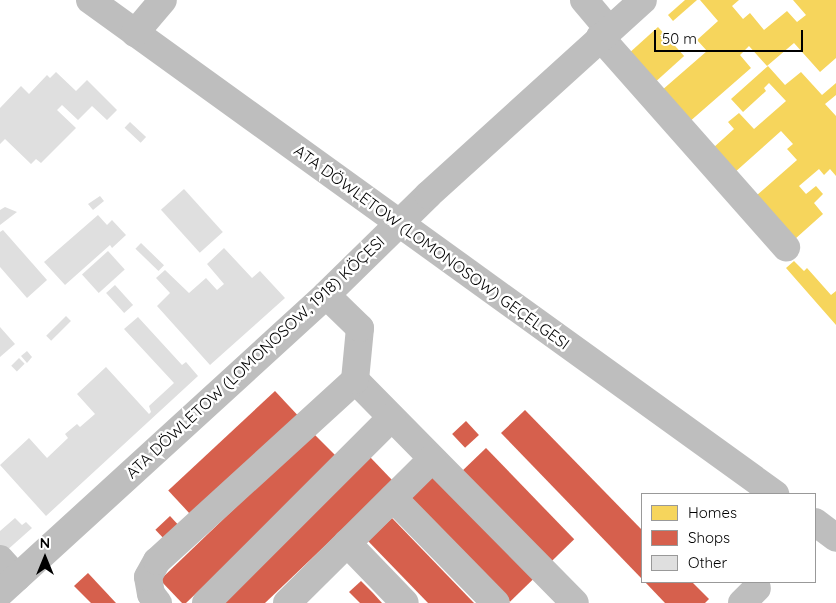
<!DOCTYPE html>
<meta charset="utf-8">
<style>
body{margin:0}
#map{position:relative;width:836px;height:603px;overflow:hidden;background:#fff;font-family:Quicksand,sans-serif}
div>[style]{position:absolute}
.homes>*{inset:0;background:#f6d55c;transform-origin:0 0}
.shops>*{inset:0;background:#d6604d;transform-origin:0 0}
.building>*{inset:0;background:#dfdfdf;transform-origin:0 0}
.minor>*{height:28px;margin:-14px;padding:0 14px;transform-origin:14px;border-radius:14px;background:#bebebe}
span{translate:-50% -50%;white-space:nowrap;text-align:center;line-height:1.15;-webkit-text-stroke:5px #fff;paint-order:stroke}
.street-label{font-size:16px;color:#000}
.legend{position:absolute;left:641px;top:493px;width:175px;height:90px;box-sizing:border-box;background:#fff;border:1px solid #999;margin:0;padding:6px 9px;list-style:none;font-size:15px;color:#000}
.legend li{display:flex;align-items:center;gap:10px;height:25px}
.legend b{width:25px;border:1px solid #999}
.north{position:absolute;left:20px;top:533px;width:50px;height:50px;-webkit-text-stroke:4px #fff;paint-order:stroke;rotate:0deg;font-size:14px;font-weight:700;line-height:20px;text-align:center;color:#000}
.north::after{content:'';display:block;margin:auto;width:18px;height:22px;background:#000;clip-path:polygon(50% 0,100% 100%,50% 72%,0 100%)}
.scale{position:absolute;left:654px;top:30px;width:149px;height:22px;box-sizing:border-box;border:2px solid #000;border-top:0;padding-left:6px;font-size:15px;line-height:18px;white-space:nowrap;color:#000;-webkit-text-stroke:4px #fff;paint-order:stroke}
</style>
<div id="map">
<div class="homes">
<i style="clip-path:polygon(685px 0,697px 0,673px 21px,668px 15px)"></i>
<i style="clip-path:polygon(700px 0,739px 0,732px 6px,743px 19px,750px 13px,764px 30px,787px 11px,797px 22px,806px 15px,793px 0,836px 0,836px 58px,820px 72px,794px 43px,767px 66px,749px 46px,740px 55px,751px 68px,688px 123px,661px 91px,707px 51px,697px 40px,718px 21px)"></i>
<i style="left:658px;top:27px;width:39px;height:41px;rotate:48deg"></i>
<i style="clip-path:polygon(768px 66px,785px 85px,801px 72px,822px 95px,836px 83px,836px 95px,825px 104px,836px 116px,836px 176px,830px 169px,824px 175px,819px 169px,799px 186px,806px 194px,816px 186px,823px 194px,814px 203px,823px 214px,795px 239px,757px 195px,797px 160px,787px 149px,793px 144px,781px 131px,734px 173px,713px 148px,734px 129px,728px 122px,739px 113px,754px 129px,786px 101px,769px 83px,764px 88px,766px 91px,743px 112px,731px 99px)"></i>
<i style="clip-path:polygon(794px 261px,804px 271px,807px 268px,831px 295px,836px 291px,836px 325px,786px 268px)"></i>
</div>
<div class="shops">
<i style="left:275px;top:391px;width:37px;height:146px;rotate:47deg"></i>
<i style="clip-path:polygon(525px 410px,642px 530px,642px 579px,501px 433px)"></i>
<i style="left:466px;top:421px;width:19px;height:19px;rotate:47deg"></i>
<i style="clip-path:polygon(313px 433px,338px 458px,186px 603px,182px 603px,160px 580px)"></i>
<i style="left:486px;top:448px;width:127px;height:35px;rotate:46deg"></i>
<i style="clip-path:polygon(370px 457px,393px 481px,265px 603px,217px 603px)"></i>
<i style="left:433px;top:473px;width:146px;height:34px;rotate:46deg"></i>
<i style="left:170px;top:516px;width:16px;height:20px;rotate:47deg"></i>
<i style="clip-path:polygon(392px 518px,474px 603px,428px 603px,368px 541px)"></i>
<i style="clip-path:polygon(88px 573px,116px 603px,91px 603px,74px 586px)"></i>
<i style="clip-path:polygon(361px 581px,373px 593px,382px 603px,360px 603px,349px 592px)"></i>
<i style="clip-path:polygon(645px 582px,692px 582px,709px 599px,705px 603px,665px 603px)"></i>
</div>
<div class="building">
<i style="clip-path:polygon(56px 72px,76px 91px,87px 80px,117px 110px,107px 120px,92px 106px,78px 120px,62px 105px,57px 110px,76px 128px,41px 163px,36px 159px,31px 164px,5px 139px,0 144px,0 108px,21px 86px,29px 94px,47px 75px,50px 78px)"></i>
<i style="left:130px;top:122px;width:22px;height:8px;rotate:43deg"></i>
<i style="left:184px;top:189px;width:58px;height:31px;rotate:48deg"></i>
<i style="clip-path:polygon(100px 196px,104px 201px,93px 210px,88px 204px)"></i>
<i style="clip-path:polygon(5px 207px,17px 212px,0 225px,0 210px)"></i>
<i style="clip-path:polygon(98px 215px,107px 225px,112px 220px,126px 235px,112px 248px,110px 245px,65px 285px,44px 262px)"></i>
<i style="clip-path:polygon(3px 230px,47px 280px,27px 298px,0 267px,0 232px)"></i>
<i style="left:141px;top:243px;width:32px;height:8px;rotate:44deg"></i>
<i style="clip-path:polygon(224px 248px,252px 278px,260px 271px,285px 298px,210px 365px,157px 306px,170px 293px,156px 278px,165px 270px,189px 293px,206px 278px,217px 290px,224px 284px,207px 264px)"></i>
<i style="left:108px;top:251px;width:25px;height:35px;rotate:48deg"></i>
<i style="left:115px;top:285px;width:27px;height:12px;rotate:48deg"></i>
<i style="left:66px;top:316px;width:7px;height:28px;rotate:45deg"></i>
<i style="clip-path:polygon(138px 317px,182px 365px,186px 362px,198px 376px,46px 516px,0 465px,29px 438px,47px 458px,68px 438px,65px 434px,77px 424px,80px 427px,95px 414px,77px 394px,106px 367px,149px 414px,151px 412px,149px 406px,174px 383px,124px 329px)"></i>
<i style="clip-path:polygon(0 327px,15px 344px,0 357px)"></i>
<i style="clip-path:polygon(27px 351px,32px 357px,27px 363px,21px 356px)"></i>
<i style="left:19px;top:358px;width:8px;height:11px;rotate:45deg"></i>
<i style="clip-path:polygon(15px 518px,22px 525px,26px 522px,32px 528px,5px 552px,0 546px,0 531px)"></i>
</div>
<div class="minor">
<i style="left:90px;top:0;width:845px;rotate:35.8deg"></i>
<i style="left:584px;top:0;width:39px;rotate:50deg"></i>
<i style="left:135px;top:33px;width:43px;rotate:-49.7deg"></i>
<i style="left:600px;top:37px;width:281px;rotate:48.5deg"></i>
<i style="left:355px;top:380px;width:313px;rotate:45.4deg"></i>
<i style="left:393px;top:498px;width:147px;rotate:45.6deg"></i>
<i style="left:815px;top:522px;width:26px;rotate:37deg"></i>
<i style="left:347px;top:543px;width:83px;rotate:46deg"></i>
<i style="left:0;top:559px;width:25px;rotate:48deg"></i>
<i style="left:0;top:593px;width:442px;rotate:-42.4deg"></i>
<i style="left:326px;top:295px;width:143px;rotate:-44.4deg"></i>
<i style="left:428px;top:195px;width:290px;rotate:-42.2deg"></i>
<i style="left:158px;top:603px;width:11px;rotate:-128deg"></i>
<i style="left:151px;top:594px;width:17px;rotate:-100deg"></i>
<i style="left:148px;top:577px;width:18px;rotate:-61deg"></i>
<i style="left:157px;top:561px;width:268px;rotate:-42.4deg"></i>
<i style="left:355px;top:380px;width:52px;rotate:-84.5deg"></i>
<i style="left:360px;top:328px;width:47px;rotate:-135.9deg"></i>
<i style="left:206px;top:603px;width:262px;rotate:-45deg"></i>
<i style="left:287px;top:603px;width:204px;rotate:-44.8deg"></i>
<i style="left:742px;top:603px;width:21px;rotate:-45deg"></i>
</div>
<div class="street-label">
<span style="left:432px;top:247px;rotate:36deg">ATA DÖWLETOW (LOMONOSOW) GEÇELGESI</span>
<span style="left:255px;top:357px;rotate:-43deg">ATA DÖWLETOW (LOMONOSOW, 1918) KÖÇESI</span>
</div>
<ul class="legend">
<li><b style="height:14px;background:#f6d55c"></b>Homes</li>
<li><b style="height:14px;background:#d6604d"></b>Shops</li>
<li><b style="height:14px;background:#dfdfdf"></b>Other</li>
</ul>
<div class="north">N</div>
<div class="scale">50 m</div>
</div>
